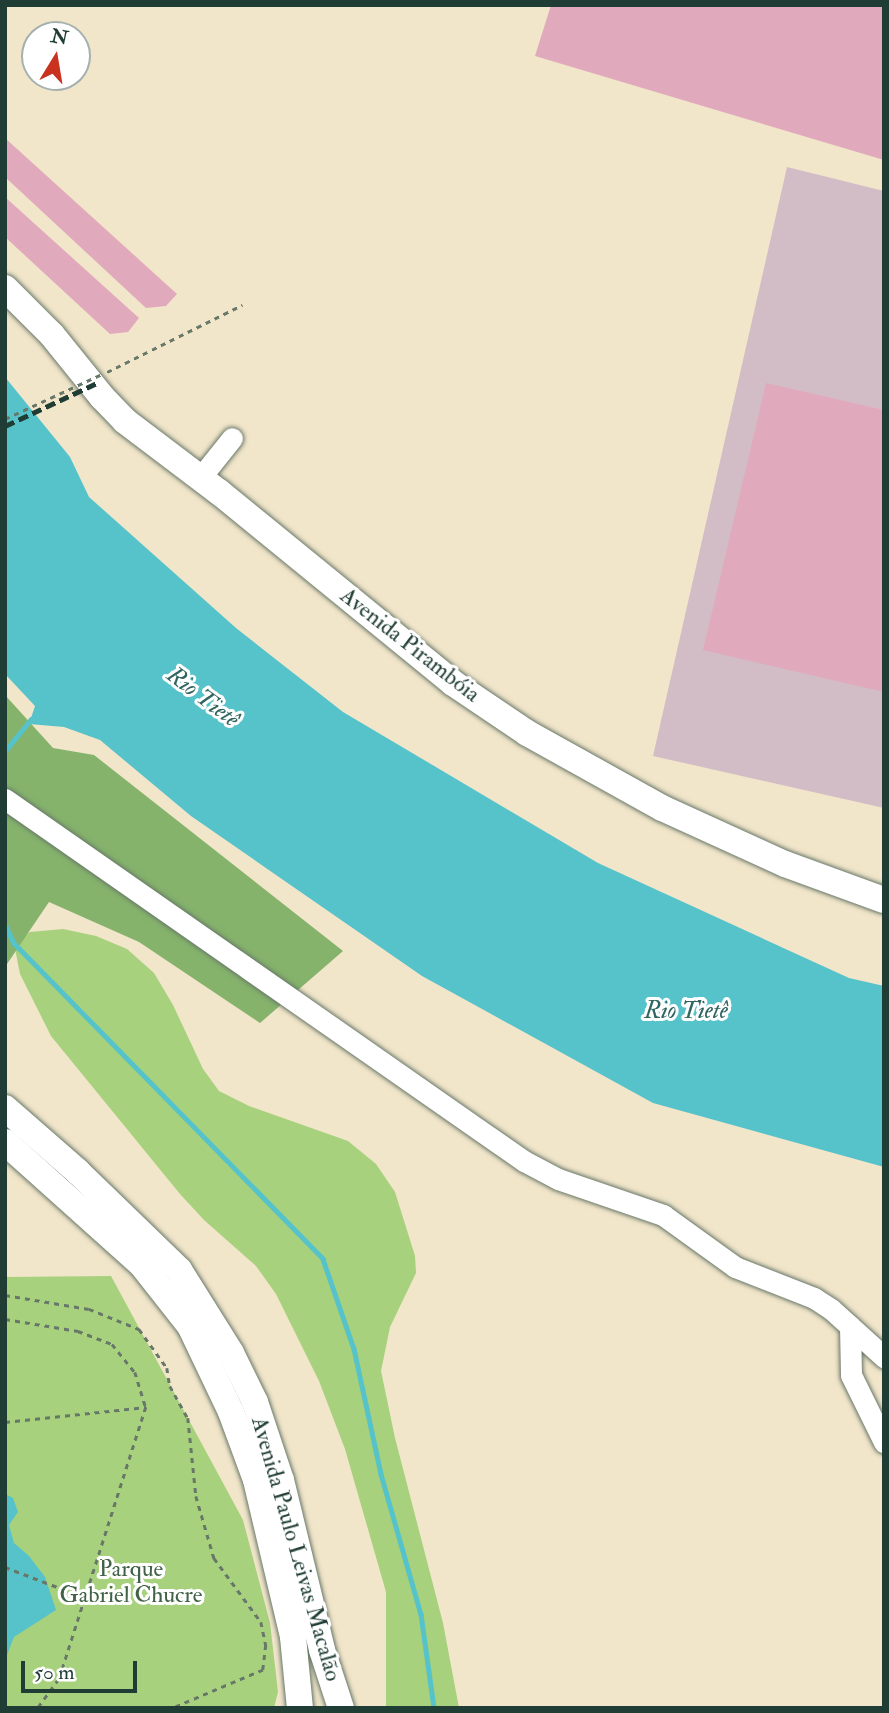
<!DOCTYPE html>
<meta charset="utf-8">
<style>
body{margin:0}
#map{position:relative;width:889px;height:1713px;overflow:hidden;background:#f1e5ca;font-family:"IM FELL Double Pica",serif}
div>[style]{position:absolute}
.industrial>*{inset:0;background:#d2bdc6}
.green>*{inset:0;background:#a7d17c}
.forest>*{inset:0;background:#85b36c}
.water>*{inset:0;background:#56c3cb}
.stream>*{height:4.5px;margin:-2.25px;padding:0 2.25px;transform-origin:2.25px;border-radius:2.25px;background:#56c3cb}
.building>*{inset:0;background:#e1aabc}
.path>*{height:2.5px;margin-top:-1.25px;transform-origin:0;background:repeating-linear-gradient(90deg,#687868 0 5px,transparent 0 10px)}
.roads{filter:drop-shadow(0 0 2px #687868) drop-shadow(0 0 2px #687868)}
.minor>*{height:21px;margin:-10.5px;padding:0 10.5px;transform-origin:10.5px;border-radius:10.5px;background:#fff}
.major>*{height:26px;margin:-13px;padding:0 13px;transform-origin:13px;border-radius:13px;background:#fff}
.rail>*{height:4.5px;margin-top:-2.25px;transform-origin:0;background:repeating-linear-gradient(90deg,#1f3d34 0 10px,transparent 0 15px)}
.path-bridge>*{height:2.5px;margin-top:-1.25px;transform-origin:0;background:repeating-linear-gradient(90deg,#687868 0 5px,transparent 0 10px)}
span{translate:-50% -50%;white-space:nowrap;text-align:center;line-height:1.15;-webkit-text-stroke:6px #fff;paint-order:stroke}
.street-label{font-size:23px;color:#1f3d34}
.park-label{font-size:23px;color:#416246}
.water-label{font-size:24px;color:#306561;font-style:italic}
.frame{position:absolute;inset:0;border:7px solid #1f3d34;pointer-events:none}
.north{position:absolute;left:21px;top:21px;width:70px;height:70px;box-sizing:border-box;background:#fff;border:2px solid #a5b1ae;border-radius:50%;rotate:11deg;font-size:19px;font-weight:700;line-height:28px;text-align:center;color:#1f3d34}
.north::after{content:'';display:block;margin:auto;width:24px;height:32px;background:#c8321e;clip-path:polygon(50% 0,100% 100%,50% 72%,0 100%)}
.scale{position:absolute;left:21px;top:1661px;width:116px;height:32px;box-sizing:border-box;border:4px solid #1f3d34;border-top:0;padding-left:9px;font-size:21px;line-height:24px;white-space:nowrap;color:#1f3d34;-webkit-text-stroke:5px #fff;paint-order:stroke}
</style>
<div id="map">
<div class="industrial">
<i style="clip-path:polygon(787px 167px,884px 191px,884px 808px,653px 756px)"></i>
</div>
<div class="green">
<i style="clip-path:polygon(63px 929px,96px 936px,127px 949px,154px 973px,173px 1005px,203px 1069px,219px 1091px,249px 1106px,348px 1141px,376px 1164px,395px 1192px,415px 1256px,416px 1273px,390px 1327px,381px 1371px,395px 1438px,443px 1623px,459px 1708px,386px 1708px,386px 1592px,345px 1449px,319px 1381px,276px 1294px,256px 1266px,204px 1220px,180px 1194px,51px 1036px,20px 974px,14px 943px,30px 932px)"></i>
<i style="clip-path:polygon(111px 1276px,243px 1520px,270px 1623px,278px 1692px,274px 1708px,5px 1708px,5px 1277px)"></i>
</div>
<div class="forest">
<i style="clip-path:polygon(5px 695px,53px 748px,94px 755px,343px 951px,260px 1023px,139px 942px,49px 902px,5px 967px)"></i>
</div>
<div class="water">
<i style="clip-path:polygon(5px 377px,70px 457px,89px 497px,236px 628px,343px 712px,598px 863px,849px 978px,884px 986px,884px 1167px,653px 1103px,422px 976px,191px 816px,100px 740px,64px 727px,29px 724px,35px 706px,5px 674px)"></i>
<i style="clip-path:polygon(5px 1494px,13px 1498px,18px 1512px,9px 1525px,14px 1543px,29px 1556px,45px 1577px,56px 1610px,14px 1637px,5px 1660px)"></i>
</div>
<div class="stream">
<i style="left:5px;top:751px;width:41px;rotate:-50.9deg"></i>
<i style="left:5px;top:924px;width:21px;rotate:65deg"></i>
<i style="left:14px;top:943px;width:442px;rotate:45.6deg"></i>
<i style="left:323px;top:1259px;width:95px;rotate:71deg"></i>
<i style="left:354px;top:1349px;width:128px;rotate:77.8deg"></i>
<i style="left:381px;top:1474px;width:146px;rotate:74.1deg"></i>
<i style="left:421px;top:1614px;width:95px;rotate:82.1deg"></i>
</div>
<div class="building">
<i style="clip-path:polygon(551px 5px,884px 5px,884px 160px,535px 56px)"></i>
<i style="clip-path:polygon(5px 138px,177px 294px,166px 306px,146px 308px,5px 177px)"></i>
<i style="clip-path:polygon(5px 197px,139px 318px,128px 332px,110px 334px,5px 237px)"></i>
<i style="clip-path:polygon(766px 383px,884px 410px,884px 692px,703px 650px)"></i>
</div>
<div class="path">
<i style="left:107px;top:372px;width:151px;rotate:-26.4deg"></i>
<i style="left:5px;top:1295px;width:85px;rotate:9.5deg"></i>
<i style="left:89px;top:1309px;width:54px;rotate:21.8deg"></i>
<i style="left:139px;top:1329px;width:48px;rotate:54.3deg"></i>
<i style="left:167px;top:1368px;width:18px;rotate:81deg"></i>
<i style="left:170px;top:1386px;width:37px;rotate:61deg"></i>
<i style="left:188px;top:1418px;width:78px;rotate:84.1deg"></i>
<i style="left:196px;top:1496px;width:65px;rotate:73.8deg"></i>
<i style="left:214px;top:1558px;width:79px;rotate:53.7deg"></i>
<i style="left:261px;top:1622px;width:24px;rotate:78deg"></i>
<i style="left:266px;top:1645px;width:25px;rotate:97deg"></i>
<i style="left:263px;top:1670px;width:98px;rotate:157.1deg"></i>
<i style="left:5px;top:1319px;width:74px;rotate:9.3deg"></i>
<i style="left:78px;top:1331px;width:36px;rotate:21deg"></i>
<i style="left:112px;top:1344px;width:36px;rotate:51deg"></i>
<i style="left:135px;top:1372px;width:37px;rotate:73deg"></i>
<i style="left:146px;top:1407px;width:286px;rotate:107.7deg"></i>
<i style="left:59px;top:1679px;width:36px;rotate:126deg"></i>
<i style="left:5px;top:1422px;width:142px;rotate:-6.1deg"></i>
<i style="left:5px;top:1567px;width:87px;rotate:20.9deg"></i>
</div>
<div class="roads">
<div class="minor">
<i style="left:200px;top:478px;width:51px;rotate:-51.3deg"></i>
<i style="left:5px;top:799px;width:633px;rotate:34.9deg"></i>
<i style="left:524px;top:1161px;width:38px;rotate:28deg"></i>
<i style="left:558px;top:1179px;width:111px;rotate:18.9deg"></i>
<i style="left:663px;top:1215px;width:89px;rotate:35.8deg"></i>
<i style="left:735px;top:1267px;width:85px;rotate:21.4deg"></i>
<i style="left:814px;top:1298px;width:20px;rotate:33deg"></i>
<i style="left:831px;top:1309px;width:72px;rotate:42.2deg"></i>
<i style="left:850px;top:1326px;width:49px;rotate:88.8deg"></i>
<i style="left:851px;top:1375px;width:75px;rotate:63.8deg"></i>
</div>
<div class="major">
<i style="left:5px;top:288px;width:66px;rotate:45deg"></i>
<i style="left:52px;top:335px;width:80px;rotate:51.1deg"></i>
<i style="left:102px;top:397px;width:33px;rotate:46deg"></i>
<i style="left:125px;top:421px;width:118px;rotate:37.1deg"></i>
<i style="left:219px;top:492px;width:302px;rotate:39.2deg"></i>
<i style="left:453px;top:683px;width:89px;rotate:34deg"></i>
<i style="left:527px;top:733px;width:154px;rotate:29.1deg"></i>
<i style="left:662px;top:808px;width:135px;rotate:24.5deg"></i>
<i style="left:785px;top:864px;width:105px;rotate:20deg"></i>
<i style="left:5px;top:1108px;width:97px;rotate:41.2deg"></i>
<i style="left:78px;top:1172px;width:141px;rotate:44.1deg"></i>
<i style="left:179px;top:1270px;width:98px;rotate:57.9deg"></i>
<i style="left:231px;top:1353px;width:55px;rotate:63.9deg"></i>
<i style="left:255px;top:1402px;width:82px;rotate:71.6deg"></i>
<i style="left:281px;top:1480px;width:175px;rotate:76.4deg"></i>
<i style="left:322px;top:1650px;width:61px;rotate:71.9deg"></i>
<i style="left:5px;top:1142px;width:184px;rotate:41.9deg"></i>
<i style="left:142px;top:1265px;width:78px;rotate:51.8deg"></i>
<i style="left:190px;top:1326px;width:95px;rotate:64.5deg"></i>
<i style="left:231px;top:1412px;width:72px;rotate:69.8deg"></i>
<i style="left:256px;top:1480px;width:161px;rotate:76.7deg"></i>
<i style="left:293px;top:1637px;width:71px;rotate:84.4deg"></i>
</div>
</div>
<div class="rail">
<i style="left:5px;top:426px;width:102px;rotate:-25.1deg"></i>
</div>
<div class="path-bridge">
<i style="left:5px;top:419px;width:109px;rotate:-24.9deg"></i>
</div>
<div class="street-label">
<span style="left:410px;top:645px;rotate:38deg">Avenida Pirambóia</span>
<span style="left:296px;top:1549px;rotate:74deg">Avenida Paulo Leivas Macalão</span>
</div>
<div class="park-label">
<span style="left:131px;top:1582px">Parque<br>Gabriel Chucre</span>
</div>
<div class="water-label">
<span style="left:203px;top:697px;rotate:37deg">Rio Tietê</span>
<span style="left:686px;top:1011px">Rio Tietê</span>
</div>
<div class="frame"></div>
<div class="north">N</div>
<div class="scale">50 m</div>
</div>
